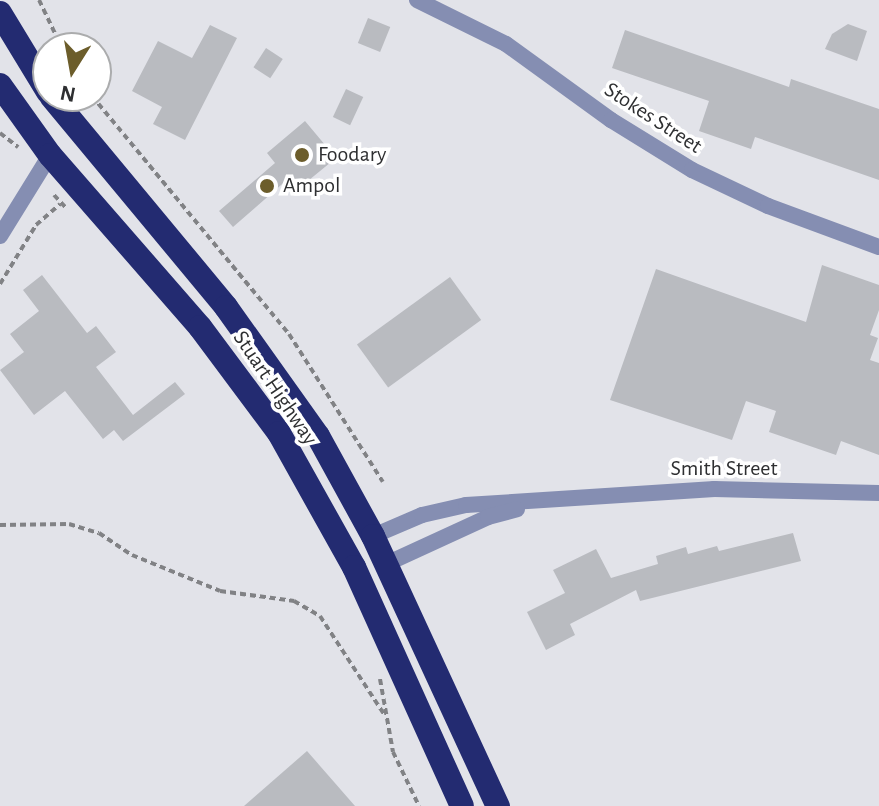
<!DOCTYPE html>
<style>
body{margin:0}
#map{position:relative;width:879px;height:806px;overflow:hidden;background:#e2e3e9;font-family:"Alegreya Sans",sans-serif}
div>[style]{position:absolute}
.building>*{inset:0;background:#b9bbc0;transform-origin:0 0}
.path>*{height:4px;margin-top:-2px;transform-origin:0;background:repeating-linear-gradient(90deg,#818285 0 6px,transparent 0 10px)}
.street>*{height:16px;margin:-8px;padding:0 8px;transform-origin:8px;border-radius:8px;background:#858eb2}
.highway>*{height:24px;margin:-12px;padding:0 12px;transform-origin:12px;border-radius:12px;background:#232b71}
.dots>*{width:22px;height:22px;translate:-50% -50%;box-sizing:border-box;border:4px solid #fff;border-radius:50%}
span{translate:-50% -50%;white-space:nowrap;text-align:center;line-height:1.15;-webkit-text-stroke:7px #fff;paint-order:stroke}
.street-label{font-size:22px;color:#2e2f31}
.poi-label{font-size:22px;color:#2e2f31}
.left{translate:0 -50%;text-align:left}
.north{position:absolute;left:32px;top:32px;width:80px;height:80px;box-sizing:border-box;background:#fff;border:2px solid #abacad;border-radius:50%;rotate:191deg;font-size:22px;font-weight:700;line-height:32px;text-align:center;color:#2e2f31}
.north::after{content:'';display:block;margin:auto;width:28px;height:36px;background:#6c5d2b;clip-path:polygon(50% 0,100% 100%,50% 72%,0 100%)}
</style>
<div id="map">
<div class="building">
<i style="left:368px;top:18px;width:24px;height:27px;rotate:22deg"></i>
<i style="clip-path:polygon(848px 24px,867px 31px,857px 61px,825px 49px,832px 34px)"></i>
<i style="clip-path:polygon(210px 25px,237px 38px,185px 140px,153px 124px,162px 107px,132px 91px,158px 41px,192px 58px)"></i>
<i style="clip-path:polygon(625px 30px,789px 87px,791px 79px,879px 109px,879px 180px,755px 137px,751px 149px,699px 131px,709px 101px,612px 68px)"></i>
<i style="left:266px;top:48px;width:20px;height:23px;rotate:33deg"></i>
<i style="left:346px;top:89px;width:19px;height:31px;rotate:25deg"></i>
<i style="clip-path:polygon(305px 121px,336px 158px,298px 189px,289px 178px,233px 227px,219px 211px,275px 163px,267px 153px)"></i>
<i style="clip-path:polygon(822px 265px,879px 285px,879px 310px,870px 335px,878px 338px,870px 360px,879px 363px,879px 455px,841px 441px,836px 455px,769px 432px,776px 411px,746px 401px,732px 440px,610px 400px,656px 269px,806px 322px)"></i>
<i style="clip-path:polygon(42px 275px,87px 333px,96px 326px,116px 352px,96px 367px,133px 415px,175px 382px,185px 394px,123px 441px,114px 430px,103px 439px,65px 391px,34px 415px,0 370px,24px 352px,10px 334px,39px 311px,23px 290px)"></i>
<i style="left:450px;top:277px;width:53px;height:115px;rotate:54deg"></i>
<i style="clip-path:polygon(793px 533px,801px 561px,640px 601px,636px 590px,570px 624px,575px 635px,546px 650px,527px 612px,565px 593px,553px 570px,596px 549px,611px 578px,658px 564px,656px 556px,686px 547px,688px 554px,717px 546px,719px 551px)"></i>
<i style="clip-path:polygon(307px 751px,355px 806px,244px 806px)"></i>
</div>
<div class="path">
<i style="left:39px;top:0;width:53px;rotate:64.4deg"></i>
<i style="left:92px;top:96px;width:309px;rotate:50.4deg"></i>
<i style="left:289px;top:334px;width:175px;rotate:57.6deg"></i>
<i style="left:0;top:133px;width:23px;rotate:38deg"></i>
<i style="left:54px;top:195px;width:19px;rotate:47deg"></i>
<i style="left:0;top:284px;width:69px;rotate:-58.6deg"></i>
<i style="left:36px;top:225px;width:32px;rotate:-41deg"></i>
<i style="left:0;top:525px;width:69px;rotate:-0.8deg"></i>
<i style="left:69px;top:524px;width:31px;rotate:17deg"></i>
<i style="left:99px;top:533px;width:40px;rotate:34deg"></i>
<i style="left:132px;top:555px;width:95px;rotate:22.2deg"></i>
<i style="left:220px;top:591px;width:75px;rotate:7.7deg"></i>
<i style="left:294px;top:601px;width:30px;rotate:30deg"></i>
<i style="left:320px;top:616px;width:117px;rotate:56.9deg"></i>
<i style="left:380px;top:679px;width:74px;rotate:79.9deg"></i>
<i style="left:393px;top:752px;width:60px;rotate:64.3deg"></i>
</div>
<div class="street">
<i style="left:417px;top:0;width:99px;rotate:26.3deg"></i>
<i style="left:506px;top:44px;width:130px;rotate:35.9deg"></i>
<i style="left:611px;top:120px;width:95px;rotate:31.7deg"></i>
<i style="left:692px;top:170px;width:84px;rotate:25.3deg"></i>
<i style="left:768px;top:206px;width:118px;rotate:20.3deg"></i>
<i style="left:0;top:236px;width:95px;rotate:-58.3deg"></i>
<i style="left:373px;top:536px;width:53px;rotate:-23.2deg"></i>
<i style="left:422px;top:515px;width:45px;rotate:-12.8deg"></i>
<i style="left:466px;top:505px;width:249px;rotate:-3.7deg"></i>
<i style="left:714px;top:489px;width:165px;rotate:1.4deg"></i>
<i style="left:386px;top:564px;width:112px;rotate:-24.7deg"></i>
<i style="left:488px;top:517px;width:30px;rotate:-15deg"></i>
</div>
<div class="highway">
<i style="left:0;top:13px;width:92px;rotate:58.7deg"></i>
<i style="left:0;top:85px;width:86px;rotate:54.5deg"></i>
<i style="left:50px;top:155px;width:228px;rotate:48.9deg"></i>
<i style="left:200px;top:327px;width:132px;rotate:53.3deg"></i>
<i style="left:279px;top:433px;width:154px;rotate:60.8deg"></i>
<i style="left:354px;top:567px;width:262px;rotate:65.7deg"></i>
<i style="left:51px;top:96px;width:274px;rotate:50.3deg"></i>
<i style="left:226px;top:307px;width:158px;rotate:54.5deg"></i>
<i style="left:318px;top:436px;width:114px;rotate:61.2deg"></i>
<i style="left:373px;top:536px;width:298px;rotate:65.2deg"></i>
</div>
<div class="dots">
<i style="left:302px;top:155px;background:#6c5d2b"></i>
<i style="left:267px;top:186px;background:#6c5d2b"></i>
</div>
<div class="street-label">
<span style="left:653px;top:118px;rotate:33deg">Stokes Street</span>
<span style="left:275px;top:388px;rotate:56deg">Stuart Highway</span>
<span style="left:724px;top:469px">Smith Street</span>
</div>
<div class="poi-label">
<span class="left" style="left:318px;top:155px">Foodary</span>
<span class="left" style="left:283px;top:186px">Ampol</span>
</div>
<div class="north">N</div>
</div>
